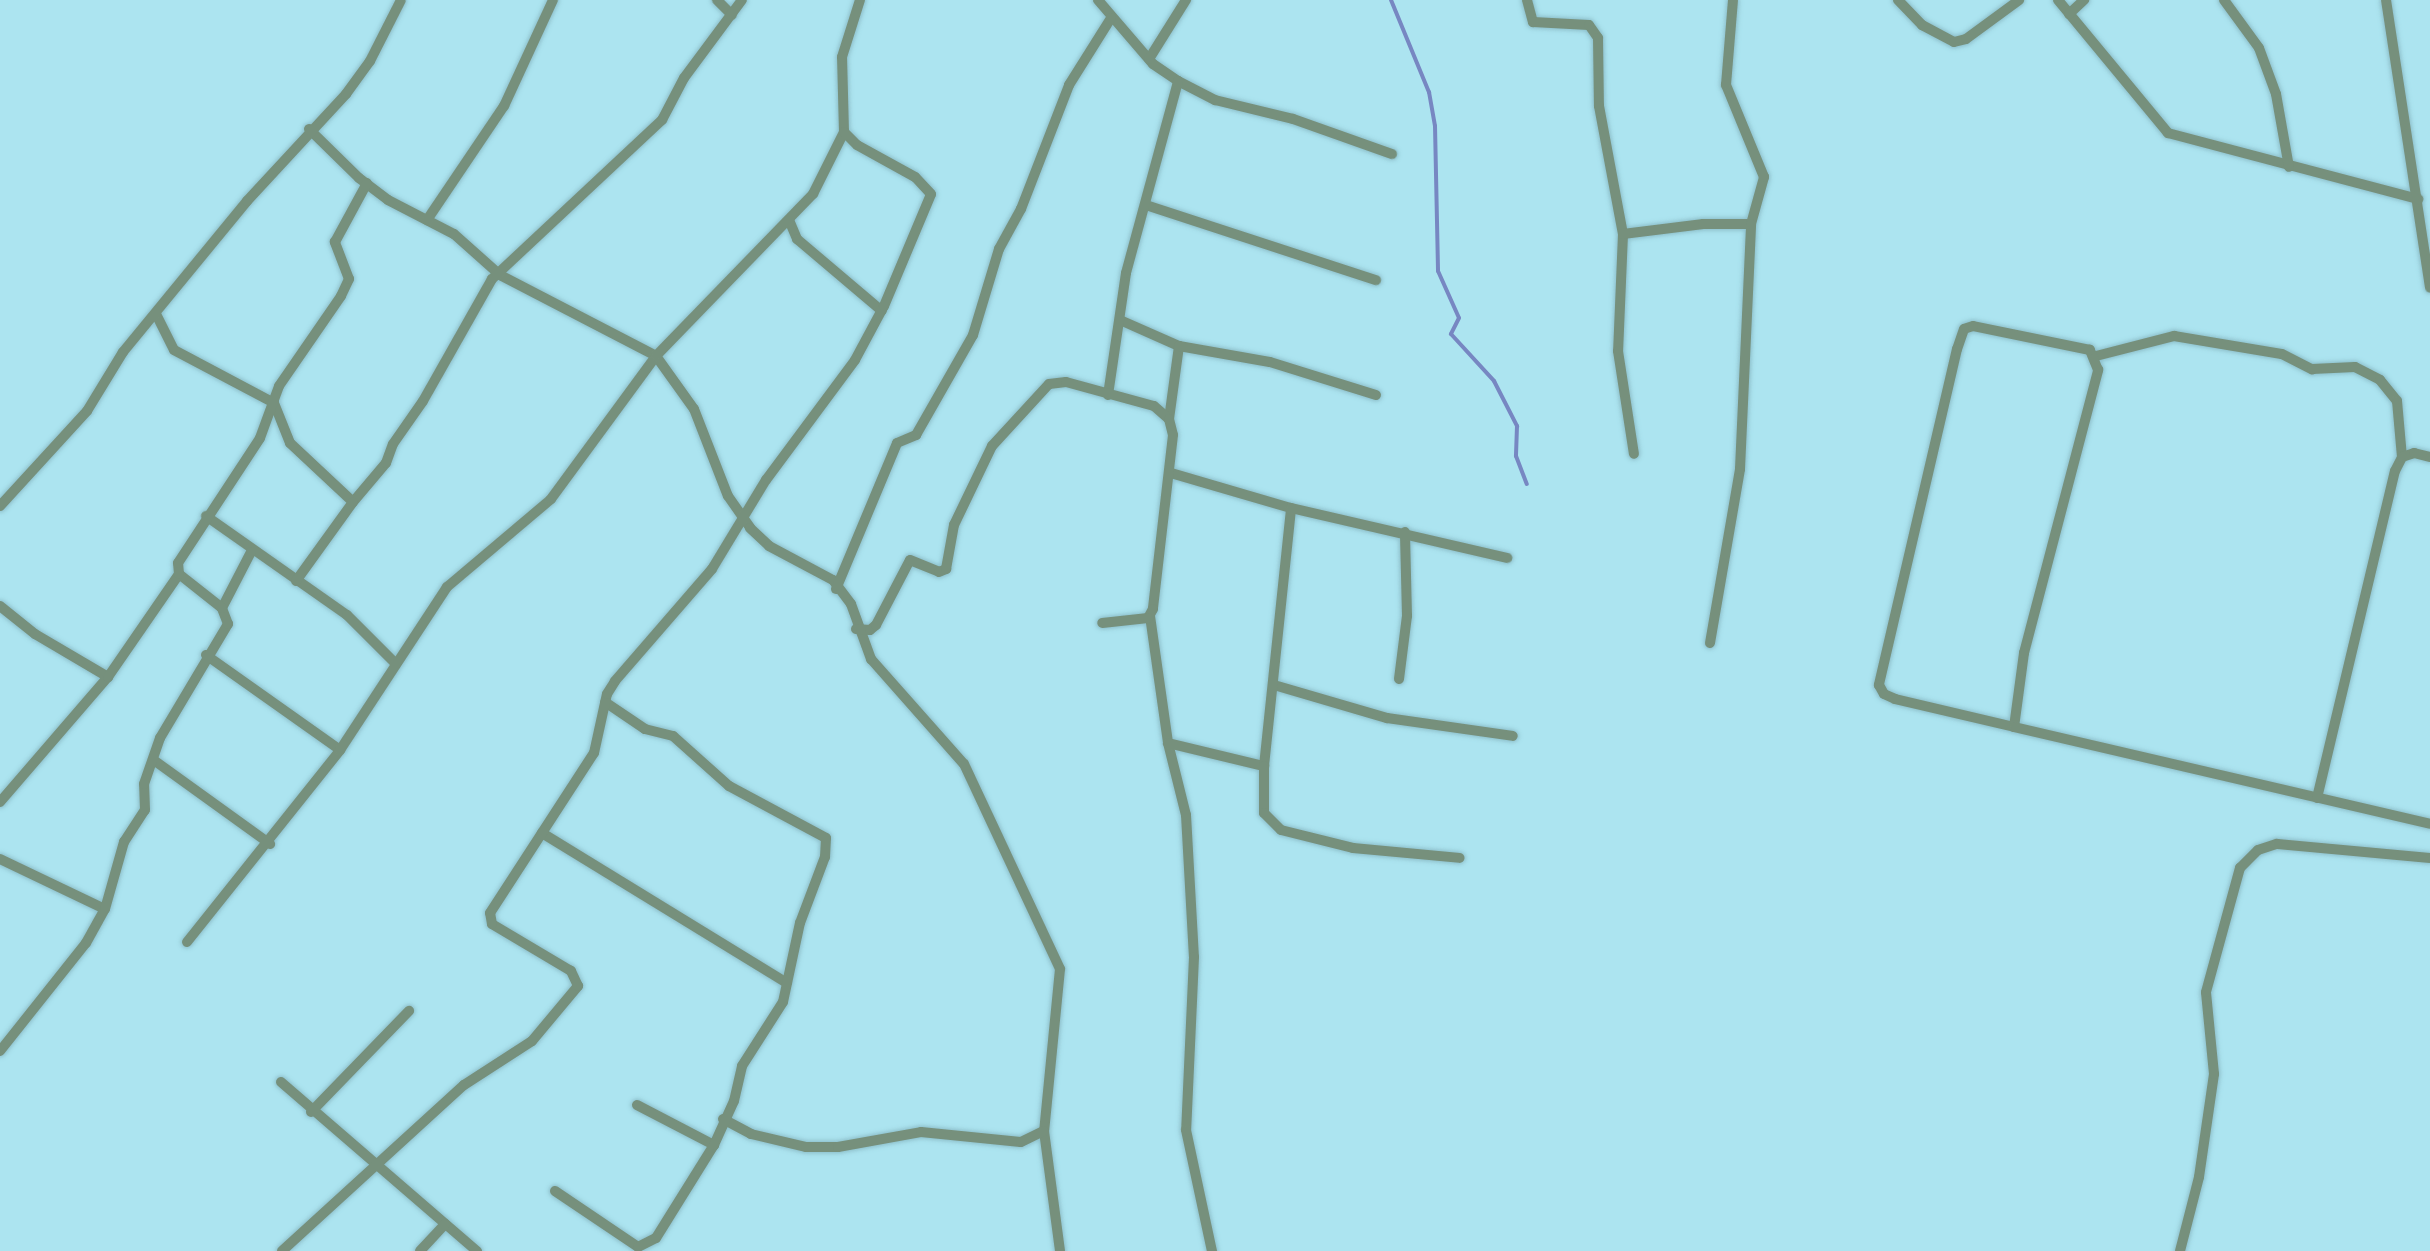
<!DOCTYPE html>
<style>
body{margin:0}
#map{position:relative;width:2430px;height:1251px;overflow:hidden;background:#ace4f0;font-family:Literata,serif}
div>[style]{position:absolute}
.stream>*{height:4px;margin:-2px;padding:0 2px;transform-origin:2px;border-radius:2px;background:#7787c2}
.roads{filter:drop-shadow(0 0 2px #8ec0cb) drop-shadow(0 0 2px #8ec0cb)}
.street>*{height:10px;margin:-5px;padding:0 5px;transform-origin:5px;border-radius:5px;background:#76907c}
span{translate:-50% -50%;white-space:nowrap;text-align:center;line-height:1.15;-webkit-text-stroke:7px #b9f1fd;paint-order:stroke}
</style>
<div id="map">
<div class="stream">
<i style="left:1391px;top:0;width:100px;rotate:67.6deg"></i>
<i style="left:1429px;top:92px;width:35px;rotate:80deg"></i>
<i style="left:1435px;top:126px;width:145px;rotate:88.8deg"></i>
<i style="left:1438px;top:271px;width:51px;rotate:65.9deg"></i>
<i style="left:1459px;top:318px;width:18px;rotate:117deg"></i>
<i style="left:1451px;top:334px;width:64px;rotate:47.5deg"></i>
<i style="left:1494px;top:381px;width:51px;rotate:62.9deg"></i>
<i style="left:1517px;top:426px;width:30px;rotate:92deg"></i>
<i style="left:1516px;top:456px;width:30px;rotate:69deg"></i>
</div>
<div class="roads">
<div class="street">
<i style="left:717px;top:0;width:21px;rotate:45deg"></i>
<i style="left:1098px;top:0;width:84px;rotate:49.3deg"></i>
<i style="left:1153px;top:64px;width:30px;rotate:34deg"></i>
<i style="left:1178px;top:81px;width:42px;rotate:27.2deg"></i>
<i style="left:1215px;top:100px;width:80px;rotate:13.7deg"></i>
<i style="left:1293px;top:119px;width:105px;rotate:19.5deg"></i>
<i style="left:1527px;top:0;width:23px;rotate:75deg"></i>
<i style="left:1533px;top:22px;width:56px;rotate:3.1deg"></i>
<i style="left:1589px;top:25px;width:16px;rotate:55deg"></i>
<i style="left:1598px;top:38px;width:68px;rotate:89.2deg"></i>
<i style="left:1599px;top:106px;width:130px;rotate:79.4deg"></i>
<i style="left:1623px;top:234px;width:117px;rotate:92.4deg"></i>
<i style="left:1618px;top:351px;width:104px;rotate:81.2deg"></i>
<i style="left:1898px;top:0;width:35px;rotate:46deg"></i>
<i style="left:1922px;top:25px;width:36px;rotate:28deg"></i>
<i style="left:1954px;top:42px;width:12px;rotate:-14deg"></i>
<i style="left:1966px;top:39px;width:66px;rotate:-36.3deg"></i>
<i style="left:2058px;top:0;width:173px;rotate:50.4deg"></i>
<i style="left:2168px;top:133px;width:259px;rotate:14.8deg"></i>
<i style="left:2224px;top:0;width:59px;rotate:53.9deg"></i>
<i style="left:2259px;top:48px;width:49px;rotate:69.7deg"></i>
<i style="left:2276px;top:94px;width:74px;rotate:79.9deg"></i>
<i style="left:2386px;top:0;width:291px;rotate:81.3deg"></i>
<i style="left:2069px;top:14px;width:21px;rotate:-43deg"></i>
<i style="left:1149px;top:59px;width:70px;rotate:-57.9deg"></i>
<i style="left:309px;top:129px;width:70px;rotate:44.4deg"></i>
<i style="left:359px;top:178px;width:36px;rotate:37deg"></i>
<i style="left:388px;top:200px;width:74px;rotate:27.3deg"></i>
<i style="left:454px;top:234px;width:62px;rotate:41.7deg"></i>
<i style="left:500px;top:275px;width:176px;rotate:27.4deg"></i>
<i style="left:656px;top:356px;width:65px;rotate:54.4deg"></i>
<i style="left:694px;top:409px;width:93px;rotate:68.7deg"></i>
<i style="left:728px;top:496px;width:39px;rotate:55deg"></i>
<i style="left:750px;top:528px;width:26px;rotate:43deg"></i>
<i style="left:769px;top:546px;width:72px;rotate:28deg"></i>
<i style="left:833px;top:580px;width:30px;rotate:53deg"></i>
<i style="left:851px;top:604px;width:59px;rotate:70deg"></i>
<i style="left:871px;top:659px;width:140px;rotate:48.5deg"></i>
<i style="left:964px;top:764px;width:226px;rotate:64.9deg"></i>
<i style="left:1060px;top:969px;width:163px;rotate:95.6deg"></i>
<i style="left:1044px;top:1131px;width:121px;rotate:82.4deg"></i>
<i style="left:1146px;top:205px;width:242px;rotate:18.1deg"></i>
<i style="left:427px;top:220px;width:138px;rotate:-56deg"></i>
<i style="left:504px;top:106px;width:117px;rotate:-65.2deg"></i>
<i style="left:789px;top:220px;width:21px;rotate:67deg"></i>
<i style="left:797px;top:239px;width:111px;rotate:40.3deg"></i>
<i style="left:1623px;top:234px;width:81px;rotate:-7.1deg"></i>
<i style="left:1703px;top:224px;width:48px"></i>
<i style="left:1751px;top:224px;width:49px;rotate:-74.5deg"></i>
<i style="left:1764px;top:177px;width:100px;rotate:-112.4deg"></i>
<i style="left:1726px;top:85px;width:85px;rotate:-85.3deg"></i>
<i style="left:156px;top:314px;width:40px;rotate:63.4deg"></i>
<i style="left:174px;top:350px;width:113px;rotate:27.9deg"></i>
<i style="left:274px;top:403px;width:43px;rotate:68.2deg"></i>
<i style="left:290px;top:443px;width:86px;rotate:43.1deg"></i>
<i style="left:353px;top:502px;width:51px;rotate:-49.8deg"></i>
<i style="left:386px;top:463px;width:20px;rotate:-70deg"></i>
<i style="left:393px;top:444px;width:52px;rotate:-55.1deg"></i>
<i style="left:423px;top:401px;width:140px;rotate:-60.5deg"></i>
<i style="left:492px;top:279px;width:233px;rotate:-43.1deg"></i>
<i style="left:662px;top:120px;width:47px;rotate:-62.4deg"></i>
<i style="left:684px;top:78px;width:97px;rotate:-53.4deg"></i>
<i style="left:1120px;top:320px;width:64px;rotate:23.8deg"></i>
<i style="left:1179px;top:346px;width:74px;rotate:97.8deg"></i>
<i style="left:1179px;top:346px;width:92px;rotate:10deg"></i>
<i style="left:1270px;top:362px;width:111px;rotate:17.3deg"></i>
<i style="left:2096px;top:356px;width:81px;rotate:-14.4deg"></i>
<i style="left:2174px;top:336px;width:109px;rotate:9.5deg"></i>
<i style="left:2282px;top:354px;width:34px;rotate:27deg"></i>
<i style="left:2312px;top:369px;width:43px;rotate:-2.7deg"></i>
<i style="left:2355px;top:367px;width:28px;rotate:27deg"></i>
<i style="left:2380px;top:380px;width:27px;rotate:51deg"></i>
<i style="left:2397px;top:401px;width:56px;rotate:84.9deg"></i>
<i style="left:1108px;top:395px;width:123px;rotate:-81.6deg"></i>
<i style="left:1126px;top:273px;width:199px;rotate:-74.8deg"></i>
<i style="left:1171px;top:473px;width:125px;rotate:16.3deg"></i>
<i style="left:0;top:506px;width:129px;rotate:-47.5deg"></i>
<i style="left:87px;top:411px;width:69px;rotate:-58.6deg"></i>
<i style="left:123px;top:352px;width:195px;rotate:-50.6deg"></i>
<i style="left:247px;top:201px;width:146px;rotate:-47.2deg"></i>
<i style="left:346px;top:94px;width:41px;rotate:-54deg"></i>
<i style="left:370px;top:61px;width:68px;rotate:-63.1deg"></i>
<i style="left:206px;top:516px;width:172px;rotate:35.1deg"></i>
<i style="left:347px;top:615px;width:69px;rotate:45deg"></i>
<i style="left:296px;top:581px;width:97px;rotate:-54.2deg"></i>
<i style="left:836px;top:589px;width:158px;rotate:-67.3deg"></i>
<i style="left:897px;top:443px;width:21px;rotate:-23deg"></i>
<i style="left:916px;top:435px;width:115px;rotate:-60.3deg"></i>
<i style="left:973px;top:335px;width:90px;rotate:-73.2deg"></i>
<i style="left:999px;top:249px;width:46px;rotate:-61.2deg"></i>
<i style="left:1021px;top:209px;width:133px;rotate:-68.8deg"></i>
<i style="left:1069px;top:85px;width:79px;rotate:-57.9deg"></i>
<i style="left:0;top:606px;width:45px;rotate:38.7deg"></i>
<i style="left:35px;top:634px;width:85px;rotate:30.5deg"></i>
<i style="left:222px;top:608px;width:63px;rotate:-62.6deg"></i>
<i style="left:1150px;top:616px;width:128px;rotate:81.9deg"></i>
<i style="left:1168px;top:743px;width:74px;rotate:76deg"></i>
<i style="left:1186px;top:815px;width:142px;rotate:86.8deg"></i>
<i style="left:1194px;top:957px;width:173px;rotate:92.6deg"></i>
<i style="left:1186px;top:1130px;width:124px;rotate:77.9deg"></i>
<i style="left:856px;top:629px;width:14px;rotate:4deg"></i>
<i style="left:870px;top:630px;width:8px;rotate:-40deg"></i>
<i style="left:876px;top:625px;width:73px;rotate:-62.4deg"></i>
<i style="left:910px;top:560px;width:31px;rotate:22deg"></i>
<i style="left:939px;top:572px;width:8px;rotate:-23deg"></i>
<i style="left:946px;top:569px;width:45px;rotate:-79.7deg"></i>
<i style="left:954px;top:525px;width:88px;rotate:-64.3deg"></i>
<i style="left:992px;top:446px;width:84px;rotate:-47.4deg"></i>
<i style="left:1049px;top:384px;width:17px;rotate:-7deg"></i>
<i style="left:1066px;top:382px;width:91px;rotate:15.3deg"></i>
<i style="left:1154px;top:406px;width:20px;rotate:41deg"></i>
<i style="left:1169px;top:419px;width:16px;rotate:76deg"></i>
<i style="left:1173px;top:435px;width:175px;rotate:96.6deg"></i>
<i style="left:1153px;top:609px;width:10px;rotate:119deg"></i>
<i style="left:1148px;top:618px;width:46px;rotate:173.8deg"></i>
<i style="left:1710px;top:643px;width:177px;rotate:-80.2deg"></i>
<i style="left:1740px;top:469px;width:245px;rotate:-87.4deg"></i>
<i style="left:206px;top:655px;width:164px;rotate:35.3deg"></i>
<i style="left:1399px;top:679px;width:64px;rotate:-82.8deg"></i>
<i style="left:1407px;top:616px;width:84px;rotate:-91.4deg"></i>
<i style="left:1274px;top:685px;width:118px;rotate:16.3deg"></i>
<i style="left:1387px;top:718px;width:127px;rotate:8.1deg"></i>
<i style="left:2014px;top:727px;width:75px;rotate:-82.3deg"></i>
<i style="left:2024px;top:653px;width:293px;rotate:-75.3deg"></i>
<i style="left:2098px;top:370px;width:22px;rotate:-112deg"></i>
<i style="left:2090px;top:350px;width:119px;rotate:-168.4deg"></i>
<i style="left:1973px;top:326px;width:9px;rotate:162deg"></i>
<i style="left:1964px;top:329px;width:21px;rotate:109deg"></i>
<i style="left:1957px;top:349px;width:345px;rotate:103.1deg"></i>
<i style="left:1879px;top:685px;width:10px;rotate:61deg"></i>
<i style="left:1884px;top:694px;width:12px;rotate:24deg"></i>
<i style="left:1895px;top:699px;width:122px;rotate:13.2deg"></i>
<i style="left:2014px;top:727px;width:427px;rotate:13.1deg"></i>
<i style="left:1168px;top:743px;width:99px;rotate:13.5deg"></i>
<i style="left:1264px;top:766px;width:259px;rotate:-84deg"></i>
<i style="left:1291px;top:508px;width:222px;rotate:13deg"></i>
<i style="left:155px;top:761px;width:142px;rotate:35.8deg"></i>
<i style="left:1264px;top:766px;width:47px;rotate:90deg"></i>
<i style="left:1264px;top:813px;width:24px;rotate:45deg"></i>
<i style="left:1281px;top:830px;width:74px;rotate:14deg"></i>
<i style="left:1353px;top:848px;width:107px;rotate:5.3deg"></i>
<i style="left:2317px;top:798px;width:336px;rotate:-76.6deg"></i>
<i style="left:2395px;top:471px;width:16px;rotate:-63deg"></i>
<i style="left:2402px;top:457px;width:13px;rotate:-18deg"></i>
<i style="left:2414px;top:453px;width:16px;rotate:14deg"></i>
<i style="left:0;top:802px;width:165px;rotate:-49.2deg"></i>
<i style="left:108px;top:677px;width:125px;rotate:-55.4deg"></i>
<i style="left:542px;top:833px;width:287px;rotate:31.5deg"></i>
<i style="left:0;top:859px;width:116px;rotate:25.5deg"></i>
<i style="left:187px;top:942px;width:246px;rotate:-51.4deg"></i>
<i style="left:340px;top:750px;width:195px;rotate:-56.7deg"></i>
<i style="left:447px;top:587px;width:136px;rotate:-40.2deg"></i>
<i style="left:551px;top:499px;width:177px;rotate:-53.7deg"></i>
<i style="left:656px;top:356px;width:226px;rotate:-45.9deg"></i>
<i style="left:813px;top:194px;width:69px;rotate:-63.4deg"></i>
<i style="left:844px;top:132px;width:75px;rotate:-91.5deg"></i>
<i style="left:842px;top:57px;width:60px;rotate:-72.5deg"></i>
<i style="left:0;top:1051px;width:138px;rotate:-51.5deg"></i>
<i style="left:86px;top:943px;width:39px;rotate:-61deg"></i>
<i style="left:105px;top:909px;width:70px;rotate:-74.2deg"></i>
<i style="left:124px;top:842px;width:38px;rotate:-57deg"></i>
<i style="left:145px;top:810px;width:26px;rotate:-92deg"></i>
<i style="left:144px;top:784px;width:49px;rotate:-70.8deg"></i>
<i style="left:160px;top:738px;width:133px;rotate:-59.2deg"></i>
<i style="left:228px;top:624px;width:17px;rotate:-111deg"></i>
<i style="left:222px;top:608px;width:55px;rotate:-141.7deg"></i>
<i style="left:179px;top:574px;width:11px;rotate:-95deg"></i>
<i style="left:178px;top:563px;width:149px;rotate:-56.7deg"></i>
<i style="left:260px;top:438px;width:55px;rotate:-69.9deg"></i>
<i style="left:279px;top:386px;width:109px;rotate:-55.4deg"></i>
<i style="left:341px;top:296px;width:19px;rotate:-65deg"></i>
<i style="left:349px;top:279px;width:40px;rotate:-111deg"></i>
<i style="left:335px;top:242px;width:67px;rotate:-61.5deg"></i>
<i style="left:281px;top:1082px;width:259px;rotate:40.8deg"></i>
<i style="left:637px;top:1105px;width:87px;rotate:27.5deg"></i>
<i style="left:311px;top:1112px;width:141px;rotate:-45.9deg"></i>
<i style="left:723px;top:1119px;width:32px;rotate:28deg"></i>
<i style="left:751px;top:1134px;width:57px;rotate:13.3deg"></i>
<i style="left:806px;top:1147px;width:32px"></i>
<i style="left:838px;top:1147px;width:84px;rotate:-10.2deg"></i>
<i style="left:921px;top:1132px;width:100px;rotate:5.7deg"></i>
<i style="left:1021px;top:1142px;width:25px;rotate:-26deg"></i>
<i style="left:555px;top:1191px;width:100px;rotate:34deg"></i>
<i style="left:638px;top:1247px;width:20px;rotate:-27deg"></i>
<i style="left:656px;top:1238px;width:110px;rotate:-58.1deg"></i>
<i style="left:714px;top:1145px;width:48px;rotate:-65.6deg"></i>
<i style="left:734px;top:1101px;width:36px;rotate:-77deg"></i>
<i style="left:742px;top:1066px;width:76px;rotate:-57.4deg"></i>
<i style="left:783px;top:1002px;width:81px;rotate:-77.9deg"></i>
<i style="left:800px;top:923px;width:71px;rotate:-69.3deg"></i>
<i style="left:825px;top:857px;width:19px;rotate:-87deg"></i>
<i style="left:826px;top:838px;width:110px;rotate:-151.8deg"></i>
<i style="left:729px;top:786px;width:75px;rotate:-138.2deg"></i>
<i style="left:673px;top:736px;width:29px;rotate:-166deg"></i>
<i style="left:645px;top:729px;width:48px;rotate:-146deg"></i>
<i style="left:282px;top:1251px;width:246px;rotate:-42.4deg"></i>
<i style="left:464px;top:1085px;width:81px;rotate:-32.9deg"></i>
<i style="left:532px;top:1041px;width:72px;rotate:-50.1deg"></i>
<i style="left:578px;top:986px;width:17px;rotate:-115deg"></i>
<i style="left:571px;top:971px;width:92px;rotate:-149.3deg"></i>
<i style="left:492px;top:924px;width:11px;rotate:-100deg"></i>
<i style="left:490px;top:913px;width:191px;rotate:-57deg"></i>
<i style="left:594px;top:753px;width:60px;rotate:-77.6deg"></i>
<i style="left:607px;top:694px;width:15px;rotate:-58deg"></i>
<i style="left:615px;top:681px;width:148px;rotate:-49.1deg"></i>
<i style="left:712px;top:569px;width:104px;rotate:-58.8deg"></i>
<i style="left:766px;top:480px;width:149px;rotate:-53.4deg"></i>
<i style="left:855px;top:360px;width:61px;rotate:-61.8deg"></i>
<i style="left:884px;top:306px;width:121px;rotate:-67.2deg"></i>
<i style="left:931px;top:194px;width:23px;rotate:-133deg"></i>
<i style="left:915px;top:177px;width:66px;rotate:-151.1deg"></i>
<i style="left:857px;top:145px;width:18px;rotate:-135deg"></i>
<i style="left:420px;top:1251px;width:37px;rotate:-47deg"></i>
<i style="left:2180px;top:1251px;width:76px;rotate:-75.6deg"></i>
<i style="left:2199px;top:1177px;width:104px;rotate:-81.7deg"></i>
<i style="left:2214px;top:1074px;width:82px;rotate:-95.6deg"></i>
<i style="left:2206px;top:992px;width:129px;rotate:-74.7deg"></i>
<i style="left:2240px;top:868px;width:25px;rotate:-45deg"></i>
<i style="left:2258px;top:850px;width:20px;rotate:-18deg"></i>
<i style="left:2277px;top:844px;width:154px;rotate:5.2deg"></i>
</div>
</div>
</div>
